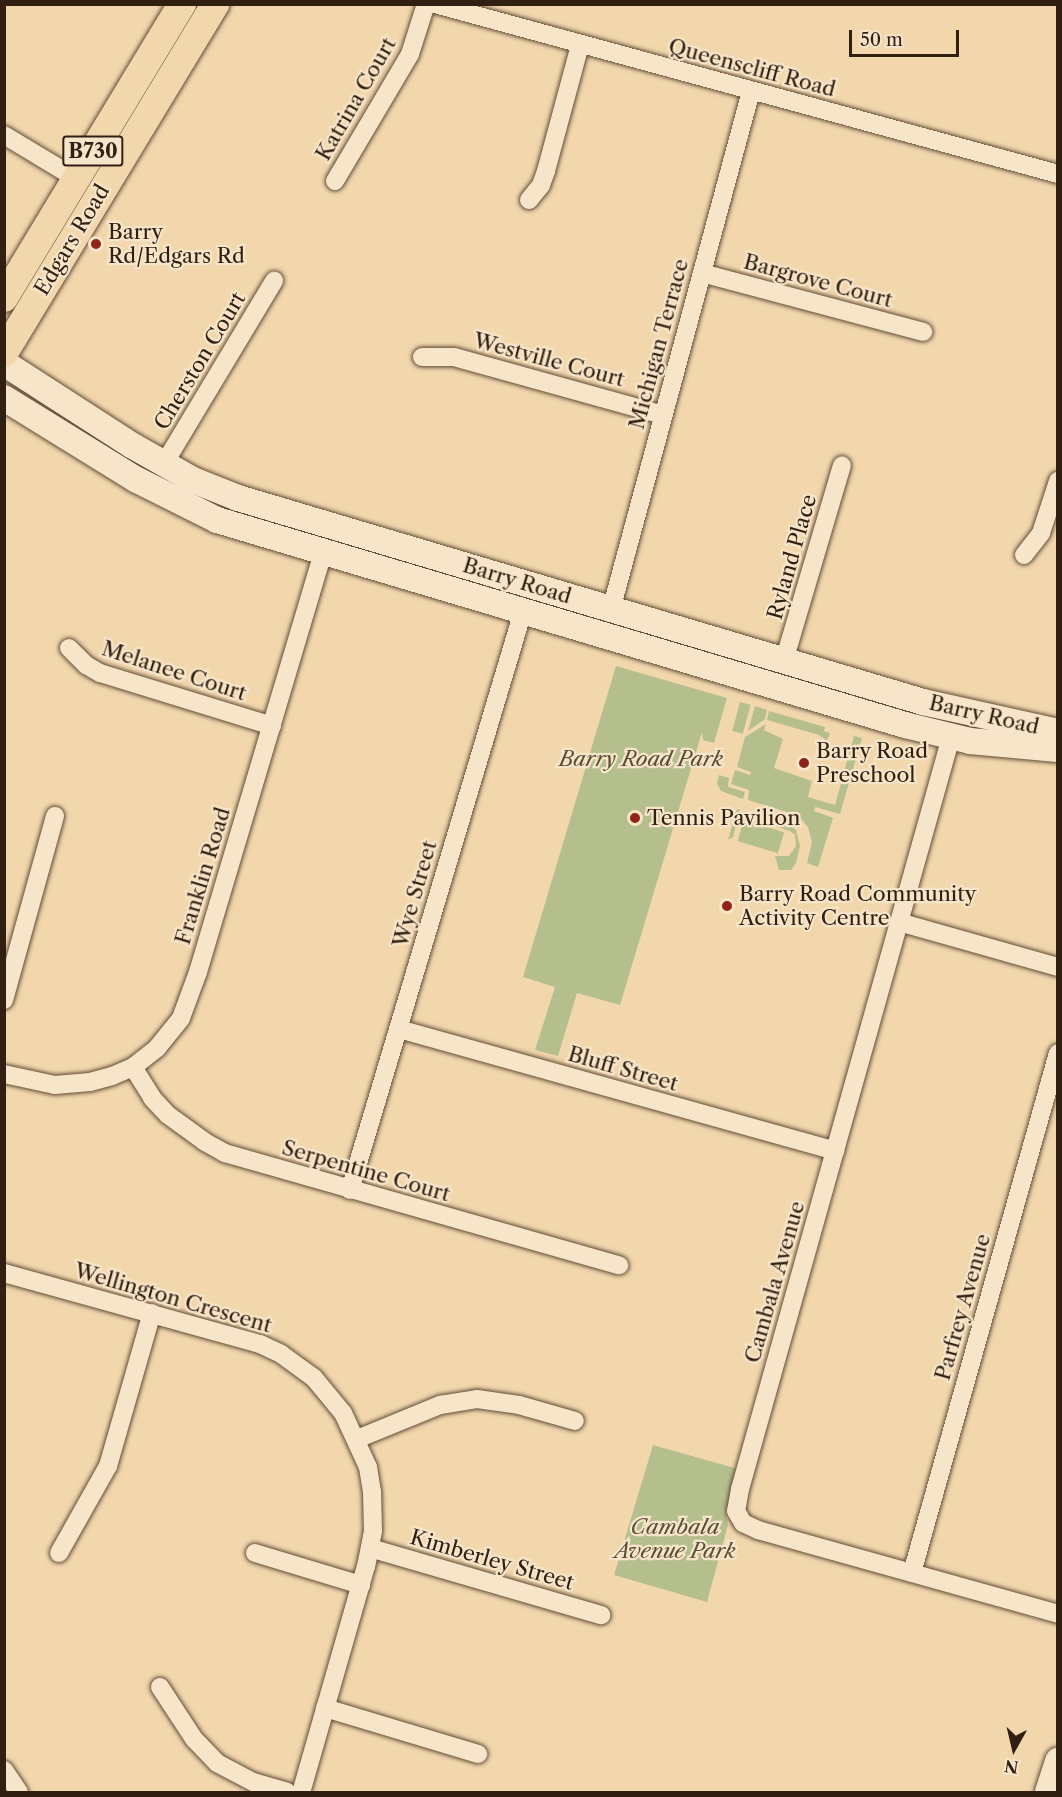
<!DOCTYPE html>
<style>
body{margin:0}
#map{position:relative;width:1062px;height:1797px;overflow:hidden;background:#f2d7ad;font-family:"Libre Caslon Text",serif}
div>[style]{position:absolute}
.green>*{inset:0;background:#b5bf8e;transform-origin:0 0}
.roads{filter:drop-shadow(0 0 2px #614d38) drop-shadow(0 0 2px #614d38)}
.street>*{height:18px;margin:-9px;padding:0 9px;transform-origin:9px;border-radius:9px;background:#f7e5ca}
.secondary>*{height:26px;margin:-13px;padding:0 13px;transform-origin:13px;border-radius:13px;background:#f7e5ca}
.primary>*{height:28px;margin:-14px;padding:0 14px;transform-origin:14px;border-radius:14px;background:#f2d7ad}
.dots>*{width:16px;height:16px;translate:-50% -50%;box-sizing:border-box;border:3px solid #f7e5ca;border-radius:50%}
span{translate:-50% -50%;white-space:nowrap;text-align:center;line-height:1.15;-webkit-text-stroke:4.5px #f7e5ca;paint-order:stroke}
.shield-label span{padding:2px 4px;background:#f7e5ca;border:2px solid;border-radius:4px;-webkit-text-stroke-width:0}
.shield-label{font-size:20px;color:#311f11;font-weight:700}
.street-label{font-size:21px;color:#311f11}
.poi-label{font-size:21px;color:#311f11}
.left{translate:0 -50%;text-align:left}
.park-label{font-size:21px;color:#594f36;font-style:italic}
.frame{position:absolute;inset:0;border:6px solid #311f11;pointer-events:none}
.north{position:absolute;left:984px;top:1719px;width:60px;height:60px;-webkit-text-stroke:4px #f7e5ca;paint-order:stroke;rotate:188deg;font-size:16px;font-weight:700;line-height:24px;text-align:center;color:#311f11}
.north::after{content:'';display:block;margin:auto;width:21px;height:27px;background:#311f11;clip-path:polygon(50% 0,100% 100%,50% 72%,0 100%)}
.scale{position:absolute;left:849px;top:30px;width:110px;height:27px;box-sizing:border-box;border:3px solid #311f11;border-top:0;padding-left:8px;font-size:18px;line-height:21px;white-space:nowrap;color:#311f11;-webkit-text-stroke:4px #f7e5ca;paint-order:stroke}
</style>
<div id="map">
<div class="green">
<i style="clip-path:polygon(616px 666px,727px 698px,714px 743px,703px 740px,702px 732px,620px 1005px,577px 993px,558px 1056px,535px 1050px,555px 987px,523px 977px)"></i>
<i style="left:740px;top:702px;width:11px;height:30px;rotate:15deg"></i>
<i style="clip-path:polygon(755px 706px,767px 710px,765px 719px,748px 731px)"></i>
<i style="clip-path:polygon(769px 711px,825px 727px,824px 731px,830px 733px,827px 741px,819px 735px,767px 720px)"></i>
<i style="clip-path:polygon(766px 724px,764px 730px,783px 739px,774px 768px,812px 781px,808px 797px,835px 805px,854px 736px,862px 738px,840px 814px,815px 807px,814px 811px,833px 818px,818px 867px,807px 863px,812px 842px,808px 827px,802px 820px,793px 814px,748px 800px,749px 790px,731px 784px,735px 770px,750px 775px,751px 772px,737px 767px,745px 737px)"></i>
<i style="clip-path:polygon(719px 775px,729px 778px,728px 787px,745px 792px,743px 799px,721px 791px,717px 783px)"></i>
<i style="clip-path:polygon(737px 809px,740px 810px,733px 837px,728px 840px)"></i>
<i style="clip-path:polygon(744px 811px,788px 824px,796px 830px,800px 846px,796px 863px,791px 870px,779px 870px,775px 856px,789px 856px,796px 846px,795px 835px,790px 831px,742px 815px)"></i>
<i style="left:744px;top:820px;width:42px;height:22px;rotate:17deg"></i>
<i style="clip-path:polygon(653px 1445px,738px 1469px,726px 1512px,728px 1525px,707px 1602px,614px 1575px)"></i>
</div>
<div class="roads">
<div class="street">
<i style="left:435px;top:4px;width:646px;rotate:15.26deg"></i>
<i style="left:4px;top:135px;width:85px;rotate:31.1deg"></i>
<i style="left:335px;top:181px;width:147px;rotate:-59.4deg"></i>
<i style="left:410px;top:54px;width:52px;rotate:-72.3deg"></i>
<i style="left:529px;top:200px;width:19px;rotate:-51deg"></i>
<i style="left:541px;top:185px;width:15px;rotate:-70deg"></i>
<i style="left:546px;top:171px;width:131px;rotate:-74.9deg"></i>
<i style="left:702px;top:273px;width:229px;rotate:14.9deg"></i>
<i style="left:422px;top:357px;width:32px"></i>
<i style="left:454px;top:357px;width:217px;rotate:15.5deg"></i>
<i style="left:164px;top:464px;width:214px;rotate:-59deg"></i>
<i style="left:1024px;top:555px;width:28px;rotate:-52deg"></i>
<i style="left:1041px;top:533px;width:55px;rotate:-71.9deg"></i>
<i style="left:611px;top:610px;width:538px;rotate:-74.9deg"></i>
<i style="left:69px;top:648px;width:24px;rotate:45deg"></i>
<i style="left:86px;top:665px;width:16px;rotate:30deg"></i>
<i style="left:100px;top:673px;width:180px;rotate:17.1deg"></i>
<i style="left:784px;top:661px;width:204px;rotate:-73.5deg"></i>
<i style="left:951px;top:737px;width:781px;rotate:105.67deg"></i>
<i style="left:740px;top:1489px;width:22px;rotate:100deg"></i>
<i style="left:736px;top:1511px;width:14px;rotate:60deg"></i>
<i style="left:743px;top:1523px;width:17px;rotate:25deg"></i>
<i style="left:758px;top:1530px;width:312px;rotate:15.6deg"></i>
<i style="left:899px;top:922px;width:165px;rotate:15.8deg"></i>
<i style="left:4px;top:1000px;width:191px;rotate:-74.5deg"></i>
<i style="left:399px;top:1029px;width:453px;rotate:15.6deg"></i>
<i style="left:133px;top:1067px;width:36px;rotate:58deg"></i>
<i style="left:152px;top:1098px;width:23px;rotate:47deg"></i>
<i style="left:168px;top:1115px;width:46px;rotate:36.1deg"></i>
<i style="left:205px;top:1142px;width:23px;rotate:29deg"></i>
<i style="left:225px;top:1153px;width:410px;rotate:15.9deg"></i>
<i style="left:4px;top:1074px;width:52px;rotate:12.2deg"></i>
<i style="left:55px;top:1085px;width:35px;rotate:-5deg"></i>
<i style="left:90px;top:1082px;width:23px;rotate:-15deg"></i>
<i style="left:112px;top:1076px;width:23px;rotate:-23deg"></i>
<i style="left:133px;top:1067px;width:31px;rotate:-38deg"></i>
<i style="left:157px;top:1048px;width:38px;rotate:-51deg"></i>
<i style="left:181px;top:1018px;width:49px;rotate:-69.7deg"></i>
<i style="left:198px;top:972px;width:438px;rotate:-73.4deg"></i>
<i style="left:350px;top:1190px;width:604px;rotate:-73.36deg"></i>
<i style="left:4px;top:1273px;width:266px;rotate:15.5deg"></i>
<i style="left:260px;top:1344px;width:23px;rotate:25deg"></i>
<i style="left:281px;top:1354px;width:41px;rotate:36deg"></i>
<i style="left:314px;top:1378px;width:45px;rotate:50.4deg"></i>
<i style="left:343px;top:1413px;width:60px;rotate:65.2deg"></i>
<i style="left:368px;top:1467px;width:24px;rotate:81deg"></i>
<i style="left:372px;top:1491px;width:40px;rotate:88.6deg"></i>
<i style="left:373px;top:1531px;width:36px;rotate:101deg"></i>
<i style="left:366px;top:1566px;width:235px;rotate:106deg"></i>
<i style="left:357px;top:1439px;width:90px;rotate:-22.3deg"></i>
<i style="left:440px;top:1405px;width:37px;rotate:-9deg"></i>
<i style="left:477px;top:1399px;width:42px;rotate:8.1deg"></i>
<i style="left:519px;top:1405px;width:58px;rotate:15.9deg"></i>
<i style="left:370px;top:1548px;width:241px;rotate:16.2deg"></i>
<i style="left:59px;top:1553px;width:100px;rotate:-60.6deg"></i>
<i style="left:108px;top:1466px;width:159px;rotate:-74deg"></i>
<i style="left:255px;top:1553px;width:111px;rotate:16.8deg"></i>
<i style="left:912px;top:1573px;width:540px;rotate:-74.32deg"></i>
<i style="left:160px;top:1687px;width:62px;rotate:56.8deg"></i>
<i style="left:194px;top:1739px;width:33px;rotate:46deg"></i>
<i style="left:217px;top:1763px;width:41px;rotate:27.8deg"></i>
<i style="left:253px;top:1782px;width:35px;rotate:16deg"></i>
<i style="left:325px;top:1708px;width:160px;rotate:16.7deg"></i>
<i style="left:4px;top:1770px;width:27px;rotate:56deg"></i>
</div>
<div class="secondary">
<i style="left:4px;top:363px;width:153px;rotate:32.8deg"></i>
<i style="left:133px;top:446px;width:69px;rotate:29.5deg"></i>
<i style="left:193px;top:480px;width:48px;rotate:21.8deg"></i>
<i style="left:238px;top:498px;width:715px;rotate:16.58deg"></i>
<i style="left:923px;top:702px;width:138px;rotate:12.5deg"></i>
<i style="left:4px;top:398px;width:156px;rotate:31.7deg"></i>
<i style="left:137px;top:480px;width:89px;rotate:26.6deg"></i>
<i style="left:217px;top:520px;width:718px;rotate:16.59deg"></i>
<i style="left:905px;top:725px;width:67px;rotate:13.8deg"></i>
<i style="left:970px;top:741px;width:88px;rotate:5.2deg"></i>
<i style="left:1048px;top:1792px;width:33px;rotate:-72deg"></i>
</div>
<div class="primary">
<i style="left:4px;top:298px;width:344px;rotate:-58.8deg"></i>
<i style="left:4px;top:353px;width:408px;rotate:-58.8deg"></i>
</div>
</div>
<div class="dots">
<i style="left:96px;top:244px;background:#8f2418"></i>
<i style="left:804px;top:763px;background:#8f2418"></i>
<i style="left:635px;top:818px;background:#8f2418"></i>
<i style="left:727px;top:906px;background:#8f2418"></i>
</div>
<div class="shield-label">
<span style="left:93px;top:151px">B730</span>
</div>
<div class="street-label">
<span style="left:752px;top:68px;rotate:15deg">Queenscliff Road</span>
<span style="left:356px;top:99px;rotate:-60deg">Katrina Court</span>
<span style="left:72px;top:240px;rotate:-59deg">Edgars Road</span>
<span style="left:818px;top:281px;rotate:15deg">Bargrove Court</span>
<span style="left:659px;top:344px;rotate:-75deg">Michigan Terrace</span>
<span style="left:549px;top:360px;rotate:15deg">Westville Court</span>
<span style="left:200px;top:361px;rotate:-59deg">Cherston Court</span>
<span style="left:792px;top:557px;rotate:-74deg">Ryland Place</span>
<span style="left:517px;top:581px;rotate:17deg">Barry Road</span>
<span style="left:174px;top:671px;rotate:18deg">Melanee Court</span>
<span style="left:984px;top:715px;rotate:13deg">Barry Road</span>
<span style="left:203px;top:876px;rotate:-73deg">Franklin Road</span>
<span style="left:415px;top:894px;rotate:-74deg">Wye Street</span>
<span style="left:623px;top:1069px;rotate:16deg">Bluff Street</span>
<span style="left:366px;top:1171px;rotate:16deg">Serpentine Court</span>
<span style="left:775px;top:1282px;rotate:-74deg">Cambala Avenue</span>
<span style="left:173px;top:1298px;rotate:16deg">Wellington Crescent</span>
<span style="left:963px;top:1307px;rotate:-74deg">Parfrey Avenue</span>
<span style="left:492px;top:1560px;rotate:16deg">Kimberley Street</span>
</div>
<div class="poi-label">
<span class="left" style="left:108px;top:244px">Barry<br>Rd/Edgars Rd</span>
<span class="left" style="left:816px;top:763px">Barry Road<br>Preschool</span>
<span class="left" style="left:647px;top:818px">Tennis Pavilion</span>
<span class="left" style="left:739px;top:906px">Barry Road Community<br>Activity Centre</span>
</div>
<div class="park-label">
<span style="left:641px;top:759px">Barry Road Park</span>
<span style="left:675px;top:1539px">Cambala<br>Avenue Park</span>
</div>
<div class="frame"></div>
<div class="north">N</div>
<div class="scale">50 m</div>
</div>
